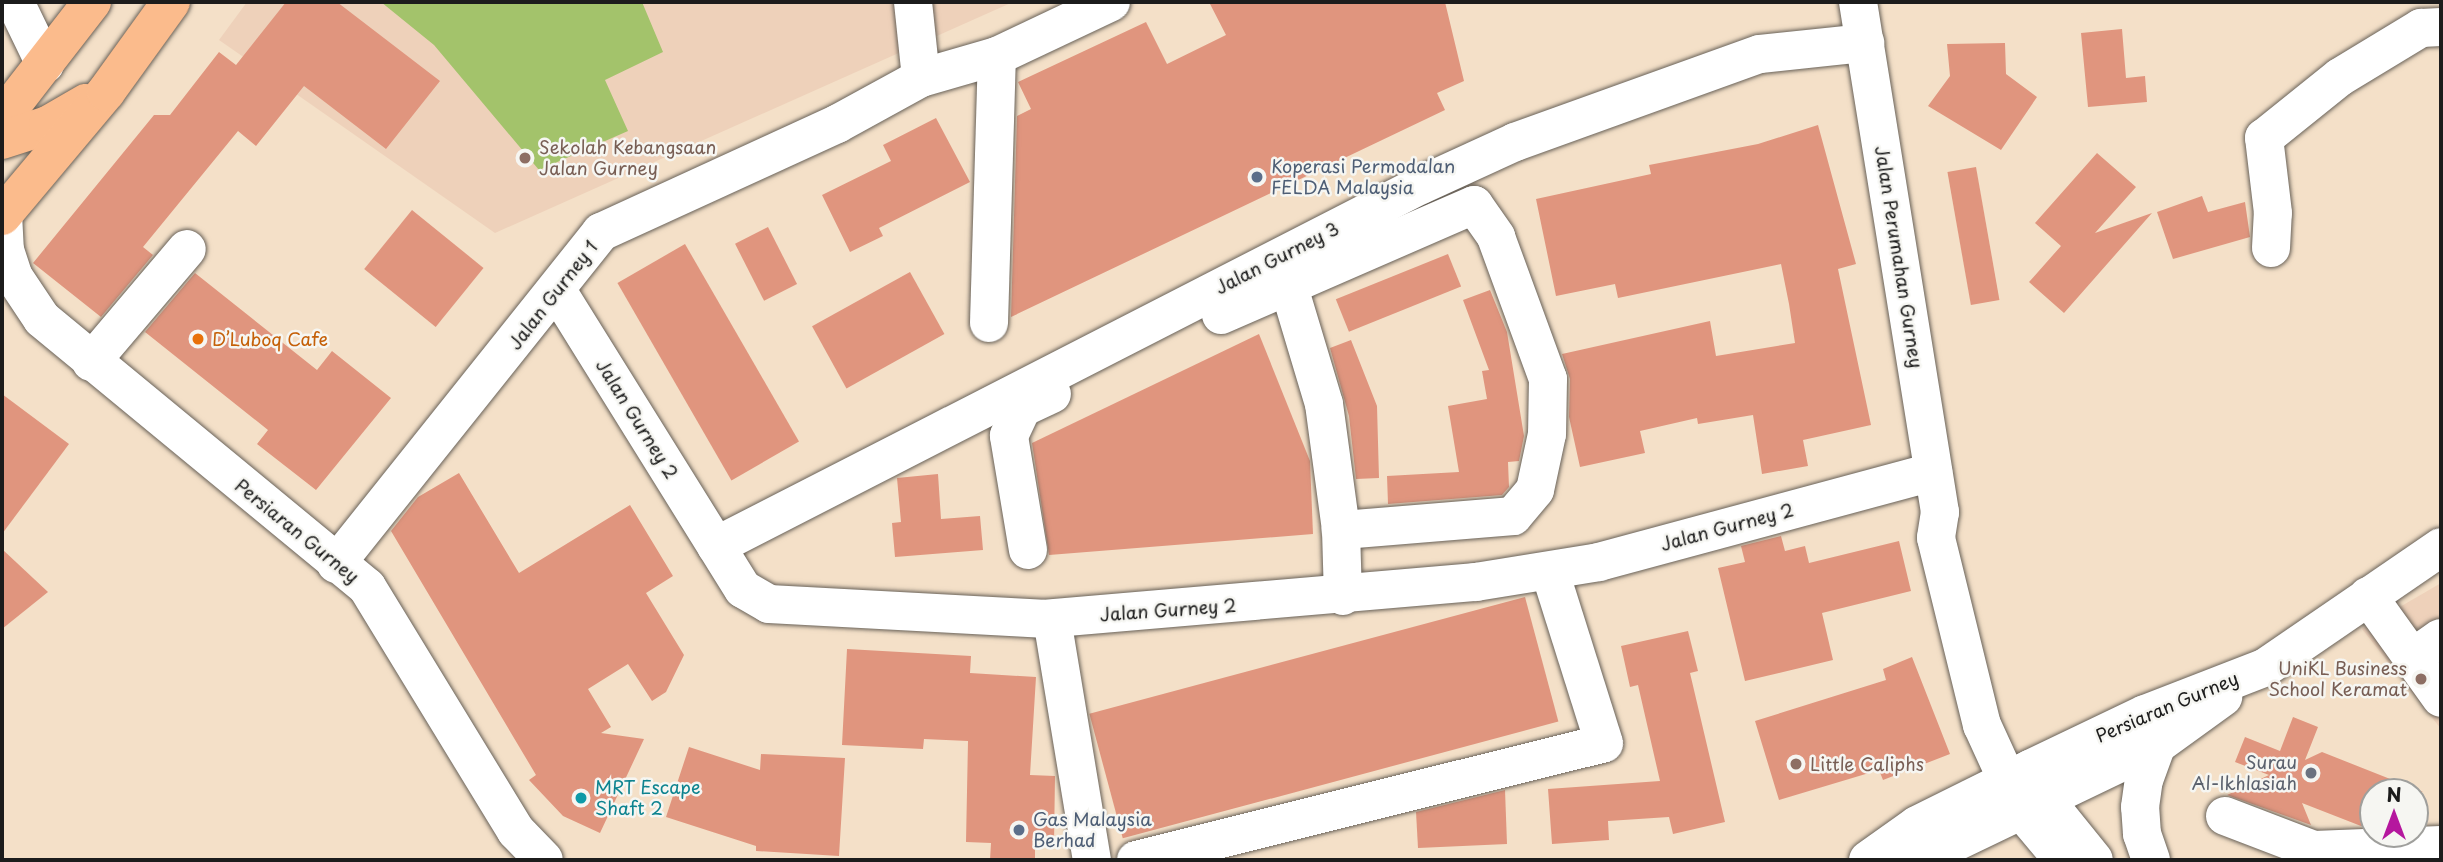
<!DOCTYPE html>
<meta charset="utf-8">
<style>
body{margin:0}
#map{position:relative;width:2443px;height:862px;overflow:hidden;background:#f4e0c8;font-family:"Playpen Sans",sans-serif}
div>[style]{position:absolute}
.built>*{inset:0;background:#eed1ba}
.green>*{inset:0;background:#a3c36b}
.building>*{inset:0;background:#e0957e;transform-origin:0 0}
.roads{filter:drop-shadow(0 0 2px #686158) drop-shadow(0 0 2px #686158)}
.minor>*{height:38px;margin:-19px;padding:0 19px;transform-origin:19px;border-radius:19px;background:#fff}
.major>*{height:38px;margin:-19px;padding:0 19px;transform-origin:19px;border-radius:19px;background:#fbbb8c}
.dots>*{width:19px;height:19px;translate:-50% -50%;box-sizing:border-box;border:4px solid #f6f6f2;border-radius:50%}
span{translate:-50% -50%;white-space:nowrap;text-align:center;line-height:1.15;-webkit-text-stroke:5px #f6f6f2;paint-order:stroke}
.education-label{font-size:18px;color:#785e54}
.left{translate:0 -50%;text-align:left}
.right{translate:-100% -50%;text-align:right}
.service-label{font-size:18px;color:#4e5e75}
.street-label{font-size:18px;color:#1c1c1c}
.food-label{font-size:18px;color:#c56008}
.worship-label{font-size:18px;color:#5b616d}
.culture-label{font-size:18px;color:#0d838f}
.frame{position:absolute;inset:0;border:4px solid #1c1c1c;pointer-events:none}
.north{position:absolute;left:2359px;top:778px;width:70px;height:70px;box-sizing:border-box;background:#f6f6f2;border:2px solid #9f9f9c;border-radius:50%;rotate:0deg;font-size:19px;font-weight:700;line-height:28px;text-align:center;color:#1c1c1c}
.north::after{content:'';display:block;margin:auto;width:24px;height:32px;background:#b5179e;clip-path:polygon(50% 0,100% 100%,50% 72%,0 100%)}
</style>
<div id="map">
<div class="built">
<i style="clip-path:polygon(247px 2px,1013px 2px,495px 233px,219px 40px)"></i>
<i style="clip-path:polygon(2441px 583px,2441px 729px,2362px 629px)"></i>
</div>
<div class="green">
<i style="clip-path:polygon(381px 2px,642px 2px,663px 52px,605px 80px,628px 131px,539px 170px,434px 45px)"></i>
</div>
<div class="building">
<i style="clip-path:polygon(286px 2px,337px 2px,440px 81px,386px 149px,304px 86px,256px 146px,238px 131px,143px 247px,153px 255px,101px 317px,33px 263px,154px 115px,170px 115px,219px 52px,236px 65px)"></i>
<i style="clip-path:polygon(1209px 2px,1445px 2px,1464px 81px,1437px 93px,1445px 110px,1011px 317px,1017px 116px,1031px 109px,1018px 82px,1146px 22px,1167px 64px,1226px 35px)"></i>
<i style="clip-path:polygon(2122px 29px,2126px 78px,2145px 76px,2147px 102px,2088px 107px,2081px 33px)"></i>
<i style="clip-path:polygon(2005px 43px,2006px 74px,2037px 97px,2001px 150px,1928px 106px,1950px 76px,1947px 44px)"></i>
<i style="clip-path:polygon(936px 118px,970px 182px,879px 228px,883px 236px,850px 252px,822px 195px,891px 161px,883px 145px)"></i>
<i style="clip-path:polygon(1818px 125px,1856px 264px,1838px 269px,1871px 425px,1803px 440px,1808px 466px,1762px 474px,1753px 415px,1698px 424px,1697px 418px,1640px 431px,1645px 453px,1580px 467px,1569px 417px,1570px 379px,1562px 354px,1710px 321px,1716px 356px,1795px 343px,1789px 304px,1781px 264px,1618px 298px,1615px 284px,1556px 296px,1536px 199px,1651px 174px,1649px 165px,1758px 144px)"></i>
<i style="clip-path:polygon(2097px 153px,2136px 187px,2095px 233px,2152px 213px,2064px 313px,2029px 282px,2061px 246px,2035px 223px)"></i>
<i style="left:1976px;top:167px;width:135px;height:29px;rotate:80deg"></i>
<i style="clip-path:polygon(2202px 196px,2208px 212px,2245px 202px,2250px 237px,2173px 259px,2157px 212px)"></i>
<i style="left:412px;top:210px;width:92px;height:76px;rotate:39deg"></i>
<i style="left:768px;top:227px;width:64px;height:37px;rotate:63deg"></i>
<i style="left:685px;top:244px;width:228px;height:78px;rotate:60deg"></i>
<i style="left:1448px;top:254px;width:35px;height:121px;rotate:68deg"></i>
<i style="left:910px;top:272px;width:71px;height:112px;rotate:61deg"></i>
<i style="clip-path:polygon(195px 273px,317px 370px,332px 351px,391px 398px,316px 490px,257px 444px,268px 430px,145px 332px)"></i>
<i style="clip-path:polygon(1490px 290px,1507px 332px,1524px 436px,1519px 461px,1508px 462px,1509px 487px,1502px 495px,1388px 504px,1387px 476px,1459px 472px,1448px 406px,1487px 399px,1482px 371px,1489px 370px,1463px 300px)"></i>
<i style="clip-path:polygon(1259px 334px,1310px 461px,1313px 534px,1049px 555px,1032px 443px)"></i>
<i style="clip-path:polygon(1351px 340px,1377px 406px,1379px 478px,1356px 479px,1349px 416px,1330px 348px)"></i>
<i style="clip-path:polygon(2px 394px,69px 444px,2px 534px)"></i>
<i style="clip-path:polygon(459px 473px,519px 573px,630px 505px,673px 576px,646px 593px,684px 655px,666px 692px,652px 701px,628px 664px,588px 689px,611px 727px,601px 733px,644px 739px,600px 833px,563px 816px,529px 780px,536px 775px,391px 531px,418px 497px)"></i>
<i style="clip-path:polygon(938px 474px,941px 519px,980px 516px,983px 550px,895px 557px,892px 523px,901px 522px,897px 478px)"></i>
<i style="clip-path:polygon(1781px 536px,1785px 551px,1805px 546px,1809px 563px,1899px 541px,1911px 591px,1822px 613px,1833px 660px,1745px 681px,1718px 568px,1745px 562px,1741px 546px)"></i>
<i style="clip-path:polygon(2px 549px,48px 592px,2px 629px)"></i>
<i style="left:1525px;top:597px;width:129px;height:451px;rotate:75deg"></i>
<i style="clip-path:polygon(1688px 631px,1698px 671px,1690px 673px,1725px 822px,1673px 834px,1669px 817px,1608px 821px,1609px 840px,1552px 844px,1548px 789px,1660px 781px,1638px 685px,1630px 687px,1621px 646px)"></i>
<i style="clip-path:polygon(847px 649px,971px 656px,970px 673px,1036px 677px,1030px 775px,1055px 776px,1054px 844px,1035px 844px,1035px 860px,990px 860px,991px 843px,966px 842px,968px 741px,924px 739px,923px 749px,842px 745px)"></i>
<i style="clip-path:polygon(1912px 657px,1950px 754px,1883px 780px,1879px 770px,1779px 800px,1755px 721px,1886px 680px,1883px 669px)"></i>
<i style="clip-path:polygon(2293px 717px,2318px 727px,2305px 760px,2322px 752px,2423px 792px,2373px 792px,2373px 826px,2361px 826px,2302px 803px,2311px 825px,2227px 795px,2269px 775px,2235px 762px,2245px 737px,2280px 751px)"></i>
<i style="clip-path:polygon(689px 747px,760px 770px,761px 754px,845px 758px,839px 856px,756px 851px,756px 846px,666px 817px)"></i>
<i style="clip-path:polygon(1505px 790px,1507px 844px,1418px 848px,1416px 812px)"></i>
</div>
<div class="roads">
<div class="minor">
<i style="left:15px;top:2px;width:69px;rotate:64.2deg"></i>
<i style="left:913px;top:2px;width:76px;rotate:84deg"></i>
<i style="left:1858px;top:2px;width:517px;rotate:80.87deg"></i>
<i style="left:1940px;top:512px;width:26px;rotate:99deg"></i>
<i style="left:1936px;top:538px;width:193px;rotate:76.2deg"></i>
<i style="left:1982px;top:725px;width:94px;rotate:65.4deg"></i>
<i style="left:2021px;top:810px;width:65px;rotate:50deg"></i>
<i style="left:3px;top:214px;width:36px;rotate:87deg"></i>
<i style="left:5px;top:250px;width:28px;rotate:72deg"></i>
<i style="left:14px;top:277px;width:50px;rotate:56.3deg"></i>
<i style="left:42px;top:319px;width:421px;rotate:39.5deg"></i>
<i style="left:367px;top:587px;width:286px;rotate:58.6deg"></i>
<i style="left:516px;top:831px;width:40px;rotate:46deg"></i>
<i style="left:2271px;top:248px;width:35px;rotate:-87deg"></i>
<i style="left:2273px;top:213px;width:76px;rotate:-96.8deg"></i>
<i style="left:2264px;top:138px;width:97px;rotate:-38.8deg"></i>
<i style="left:2340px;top:77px;width:95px;rotate:-31.2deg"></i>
<i style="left:2421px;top:28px;width:20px;rotate:-3deg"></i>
<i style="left:1288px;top:284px;width:125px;rotate:73.3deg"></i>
<i style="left:1324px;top:404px;width:127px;rotate:82.3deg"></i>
<i style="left:1341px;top:530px;width:66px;rotate:88.3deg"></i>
<i style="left:558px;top:292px;width:350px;rotate:58.1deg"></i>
<i style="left:743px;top:589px;width:30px;rotate:30deg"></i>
<i style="left:769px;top:604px;width:274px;rotate:3.1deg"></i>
<i style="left:1043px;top:619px;width:435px;rotate:-4.9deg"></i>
<i style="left:1476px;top:582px;width:125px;rotate:-9.2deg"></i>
<i style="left:1599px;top:562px;width:346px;rotate:-15.1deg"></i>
<i style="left:1221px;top:315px;width:276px;rotate:-23.5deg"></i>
<i style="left:1474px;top:205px;width:39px;rotate:55deg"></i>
<i style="left:1496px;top:237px;width:151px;rotate:69.9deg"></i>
<i style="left:1548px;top:379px;width:55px;rotate:91deg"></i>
<i style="left:1547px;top:434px;width:57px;rotate:102.1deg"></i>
<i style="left:1535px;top:490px;width:34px;rotate:130deg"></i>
<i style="left:1513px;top:516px;width:173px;rotate:175.3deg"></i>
<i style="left:989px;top:323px;width:267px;rotate:-88.3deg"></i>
<i style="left:91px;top:362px;width:148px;rotate:-49.7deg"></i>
<i style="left:716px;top:546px;width:792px;rotate:-27.12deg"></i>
<i style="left:1421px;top:185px;width:103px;rotate:-24.6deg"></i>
<i style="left:1515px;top:142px;width:260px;rotate:-19.8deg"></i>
<i style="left:1760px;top:54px;width:106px;rotate:-6deg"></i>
<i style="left:1028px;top:550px;width:116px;rotate:-99.5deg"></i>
<i style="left:1009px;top:436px;width:31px;rotate:-65deg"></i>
<i style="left:1022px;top:408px;width:33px;rotate:-25deg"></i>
<i style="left:336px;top:564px;width:425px;rotate:-51.4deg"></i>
<i style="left:601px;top:232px;width:260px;rotate:-24.6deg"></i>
<i style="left:837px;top:124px;width:96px;rotate:-28.7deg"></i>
<i style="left:921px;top:78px;width:79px;rotate:-16.1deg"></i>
<i style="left:997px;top:56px;width:126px;rotate:-25.3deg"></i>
<i style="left:2368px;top:596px;width:125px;rotate:54.4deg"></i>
<i style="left:1052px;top:619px;width:244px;rotate:80.6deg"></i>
<i style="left:2412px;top:658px;width:35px;rotate:-35deg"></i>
<i style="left:2056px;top:813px;width:60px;rotate:51deg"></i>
<i style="left:2225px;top:816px;width:95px;rotate:20.9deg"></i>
<i style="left:2314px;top:850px;width:127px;rotate:-2.3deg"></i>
<i style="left:1136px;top:860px;width:482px;rotate:-14deg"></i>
<i style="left:1604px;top:743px;width:179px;rotate:-107.5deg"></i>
<i style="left:1868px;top:860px;width:60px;rotate:-35.5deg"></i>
<i style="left:1917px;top:825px;width:126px;rotate:-26.4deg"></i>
<i style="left:2030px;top:769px;width:127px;rotate:-25.6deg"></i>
<i style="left:2145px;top:714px;width:130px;rotate:-21.2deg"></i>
<i style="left:2266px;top:667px;width:212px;rotate:-34.4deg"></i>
<i style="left:1877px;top:860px;width:59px;rotate:-7.9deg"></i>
<i style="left:1935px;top:852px;width:246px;rotate:-25.7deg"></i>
<i style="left:2157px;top:745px;width:82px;rotate:-36deg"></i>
<i style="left:2151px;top:860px;width:28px;rotate:-109deg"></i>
<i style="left:2142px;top:834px;width:27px;rotate:-94deg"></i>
<i style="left:2140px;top:807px;width:27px;rotate:-82deg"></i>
<i style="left:2144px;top:780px;width:37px;rotate:-70deg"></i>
</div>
<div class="major">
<i style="left:2px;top:118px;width:147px;rotate:-52.2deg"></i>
<i style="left:2px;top:140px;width:48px;rotate:-18.1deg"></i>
<i style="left:48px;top:125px;width:44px;rotate:-30.1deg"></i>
<i style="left:2px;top:216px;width:162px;rotate:-50deg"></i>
<i style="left:106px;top:92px;width:111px;rotate:-54.2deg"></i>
</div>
</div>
<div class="dots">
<i style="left:525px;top:158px;background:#8d6e63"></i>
<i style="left:1257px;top:177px;background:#5c6f8a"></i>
<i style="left:198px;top:339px;background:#e8710a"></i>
<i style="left:2421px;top:679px;background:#8d6e63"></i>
<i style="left:1796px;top:764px;background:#8d6e63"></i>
<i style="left:2311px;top:773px;background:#6b7280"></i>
<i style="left:581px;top:798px;background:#0f9aa8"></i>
<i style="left:1019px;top:830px;background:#5c6f8a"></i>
</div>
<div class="education-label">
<span class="left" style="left:539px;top:158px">Sekolah Kebangsaan<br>Jalan Gurney</span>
<span class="right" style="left:2407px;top:679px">UniKL Business<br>School Keramat</span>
<span class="left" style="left:1810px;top:764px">Little Caliphs</span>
</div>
<div class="service-label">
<span class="left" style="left:1271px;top:177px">Koperasi Permodalan<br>FELDA Malaysia</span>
<span class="left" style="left:1033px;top:830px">Gas Malaysia<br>Berhad</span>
</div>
<div class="street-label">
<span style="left:1899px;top:257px;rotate:81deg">Jalan Perumahan Gurney</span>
<span style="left:1277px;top:258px;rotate:-27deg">Jalan Gurney 3</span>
<span style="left:553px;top:295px;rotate:-52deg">Jalan Gurney 1</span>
<span style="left:637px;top:419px;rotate:58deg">Jalan Gurney 2</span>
<span style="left:1727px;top:527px;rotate:-15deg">Jalan Gurney 2</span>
<span style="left:297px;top:531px;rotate:39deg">Persiaran Gurney</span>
<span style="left:1168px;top:610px;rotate:-4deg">Jalan Gurney 2</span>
<span style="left:2167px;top:707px;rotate:-23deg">Persiaran Gurney</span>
</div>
<div class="food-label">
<span class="left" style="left:212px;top:339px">D’Luboq Cafe</span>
</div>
<div class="worship-label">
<span class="right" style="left:2297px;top:773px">Surau<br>Al-Ikhlasiah</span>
</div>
<div class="culture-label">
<span class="left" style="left:595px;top:798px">MRT Escape<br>Shaft 2</span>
</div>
<div class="frame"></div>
<div class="north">N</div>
</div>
